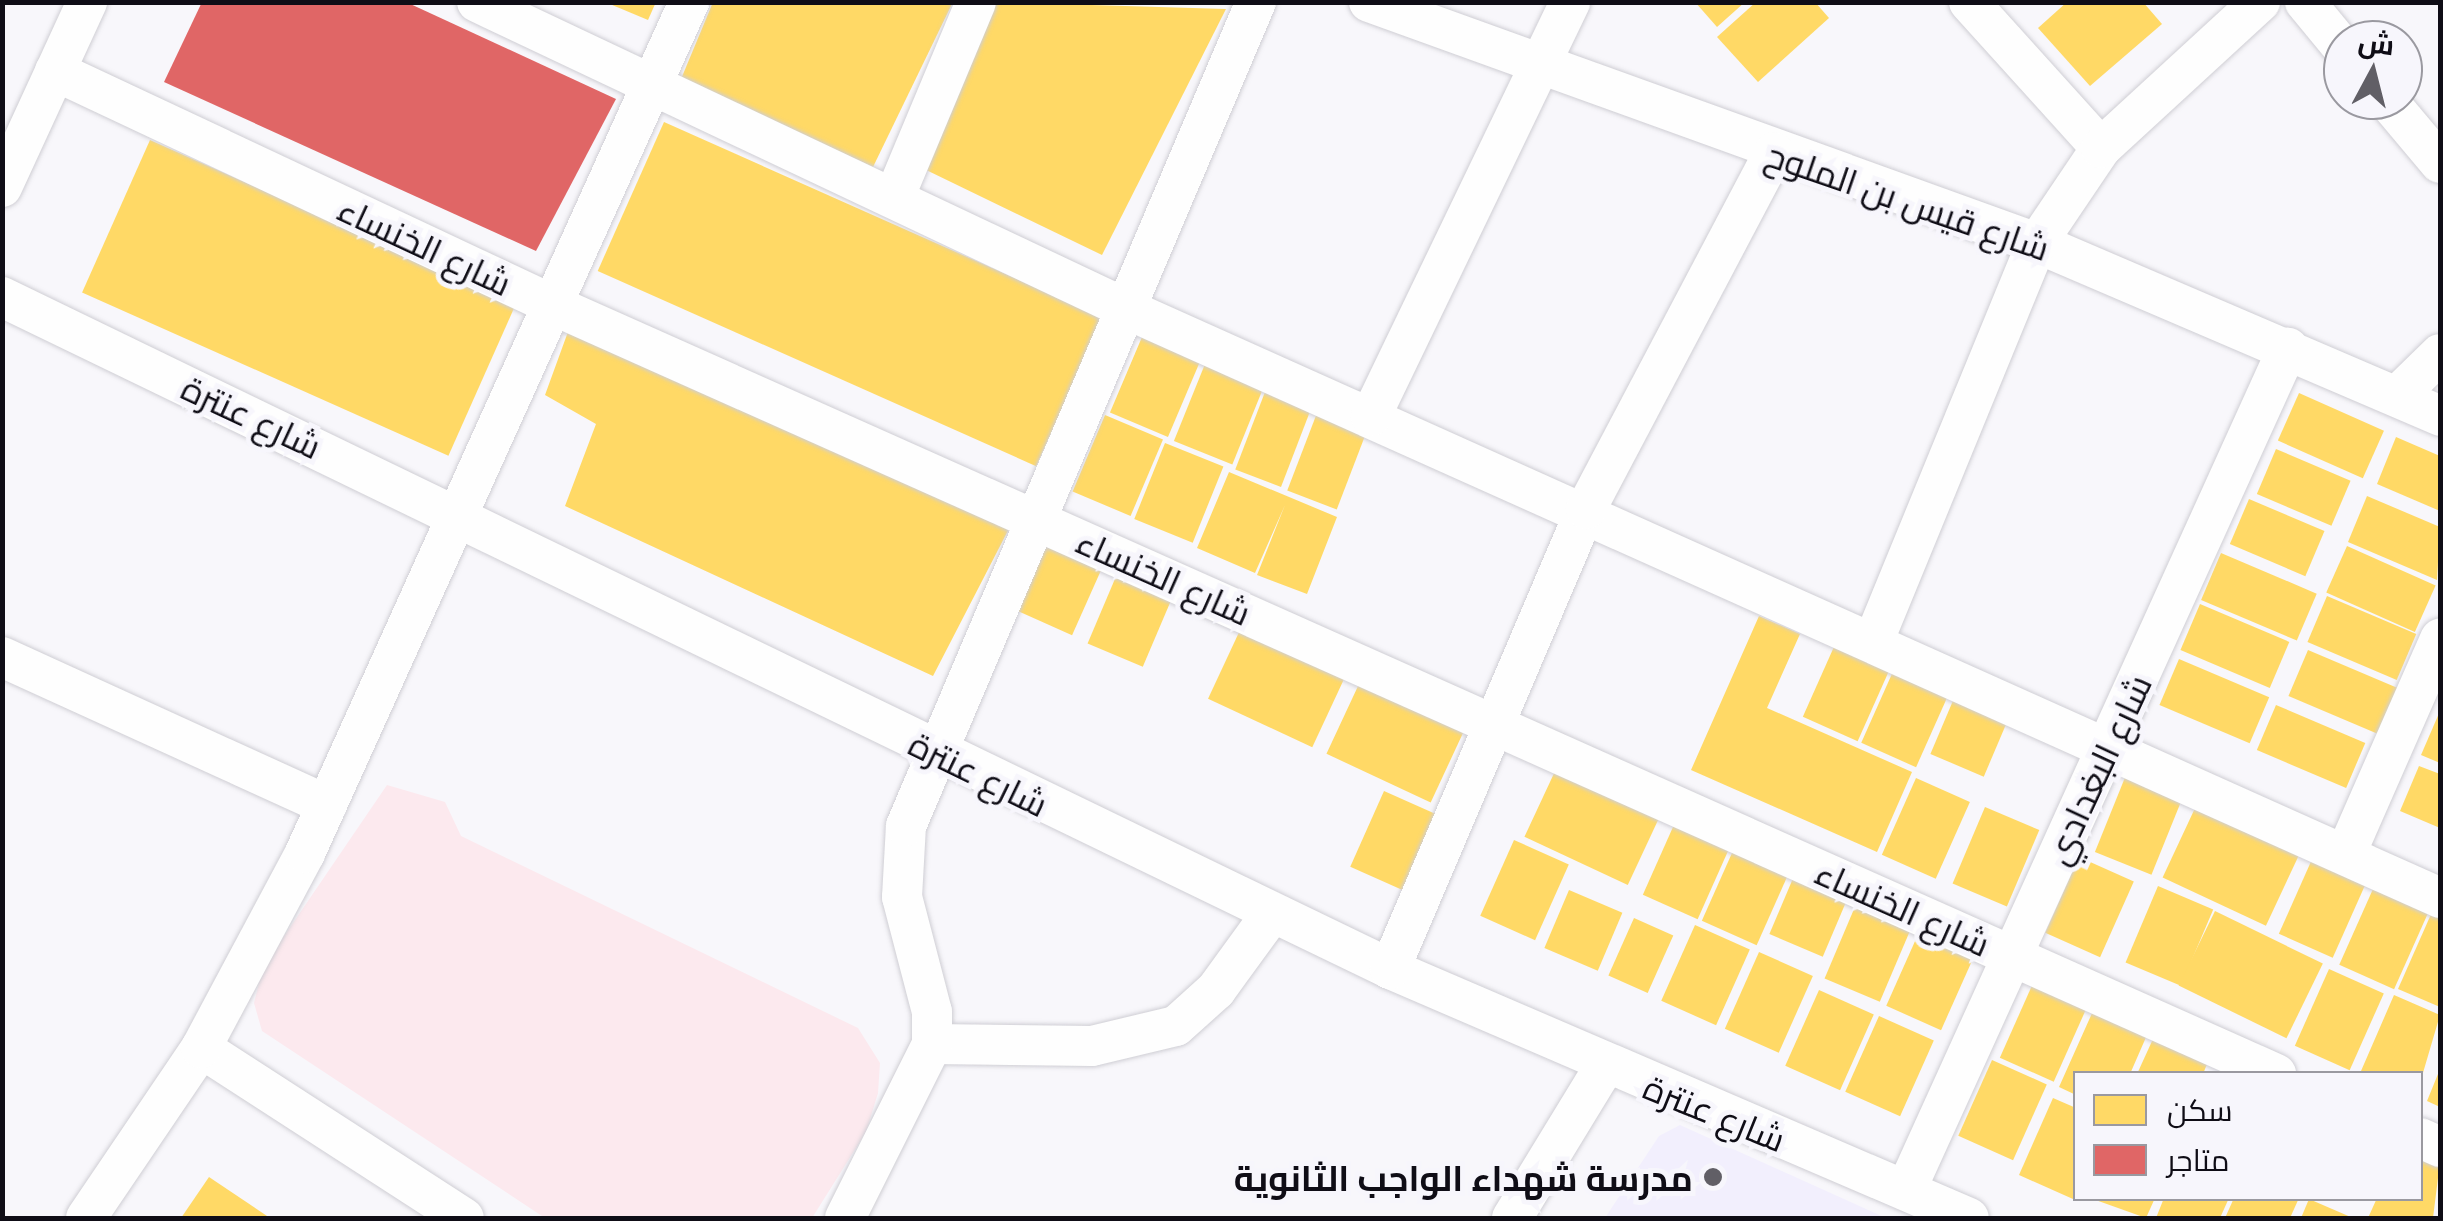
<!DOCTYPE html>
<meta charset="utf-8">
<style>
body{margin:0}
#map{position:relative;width:2443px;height:1221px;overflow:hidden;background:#f8f7fb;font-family:"Playfair Display",Cairo,serif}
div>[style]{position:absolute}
.built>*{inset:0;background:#f2effd}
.green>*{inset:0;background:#fce9ee}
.homes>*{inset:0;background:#ffd966;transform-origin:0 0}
.shops>*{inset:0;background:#e06666}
.roads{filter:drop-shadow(0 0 2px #cfced4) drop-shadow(0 0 2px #cfced4)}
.minor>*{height:40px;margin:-20px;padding:0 20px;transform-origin:20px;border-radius:20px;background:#fefefe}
.dots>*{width:28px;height:28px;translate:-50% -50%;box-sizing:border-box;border:5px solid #f7f6fc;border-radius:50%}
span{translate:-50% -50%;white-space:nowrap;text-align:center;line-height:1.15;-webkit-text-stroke:10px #f7f6fc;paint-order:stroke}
.street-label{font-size:35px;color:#0f0d16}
.poi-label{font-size:35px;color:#0f0d16;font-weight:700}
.right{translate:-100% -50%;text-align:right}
.frame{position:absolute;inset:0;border:5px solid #0f0d16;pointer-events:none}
.legend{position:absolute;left:2073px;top:1071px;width:350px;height:130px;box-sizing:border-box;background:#f7f6fc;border:2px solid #9a99a0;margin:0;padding:12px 18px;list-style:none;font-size:30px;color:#0f0d16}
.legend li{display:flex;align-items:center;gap:20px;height:50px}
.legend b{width:50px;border:2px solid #9a99a0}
.north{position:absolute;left:2323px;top:20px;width:100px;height:100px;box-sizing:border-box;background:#f7f6fc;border:2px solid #9a99a0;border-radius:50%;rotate:7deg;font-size:28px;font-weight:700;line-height:40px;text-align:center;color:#0f0d16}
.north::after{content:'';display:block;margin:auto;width:35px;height:45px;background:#615f66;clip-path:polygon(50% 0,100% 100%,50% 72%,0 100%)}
</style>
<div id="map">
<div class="built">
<i style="clip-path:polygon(1680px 1125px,1886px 1218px,1605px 1218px,1659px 1136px)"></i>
</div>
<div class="green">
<i style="clip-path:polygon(387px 785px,445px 802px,461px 836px,858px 1028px,880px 1063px,878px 1093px,866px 1132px,812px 1218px,545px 1218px,262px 1031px,254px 1003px,263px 967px)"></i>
</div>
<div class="homes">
<i style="clip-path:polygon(605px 2px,656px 2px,648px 20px)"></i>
<i style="clip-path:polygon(713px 2px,953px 2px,873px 167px,681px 79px)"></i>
<i style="clip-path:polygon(990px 2px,1226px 9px,1102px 255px,920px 167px)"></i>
<i style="clip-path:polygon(1695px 2px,1745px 2px,1717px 27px)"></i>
<i style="clip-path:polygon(1756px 2px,1815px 2px,1829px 18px,1758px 82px,1717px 37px)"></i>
<i style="clip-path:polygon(2067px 2px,2143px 2px,2162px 24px,2090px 86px,2038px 28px)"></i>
<i style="left:664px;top:122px;width:480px;height:163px;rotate:24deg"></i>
<i style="left:150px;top:140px;width:401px;height:167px;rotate:24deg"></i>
<i style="clip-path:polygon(569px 329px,1013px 521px,933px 676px,565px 506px,596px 424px,545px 395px)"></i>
<i style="left:1142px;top:337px;width:63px;height:82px;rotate:23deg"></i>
<i style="left:1205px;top:364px;width:63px;height:83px;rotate:22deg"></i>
<i style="left:1265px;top:392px;width:49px;height:83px;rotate:21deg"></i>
<i style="left:2299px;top:393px;width:93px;height:52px;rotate:24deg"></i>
<i style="left:1317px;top:413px;width:53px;height:83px;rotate:21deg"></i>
<i style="left:1105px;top:415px;width:63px;height:83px;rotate:23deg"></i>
<i style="clip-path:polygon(2396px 437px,2440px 456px,2440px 511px,2377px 484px)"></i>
<i style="left:1165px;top:443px;width:63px;height:82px;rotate:22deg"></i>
<i style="left:2276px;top:449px;width:81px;height:49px;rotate:23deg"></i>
<i style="clip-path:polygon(1229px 472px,1337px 517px,1307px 594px,1257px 575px,1285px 505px,1255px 573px,1197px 548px)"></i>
<i style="clip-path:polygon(2367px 496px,2440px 527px,2437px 580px,2348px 542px)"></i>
<i style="left:2249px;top:499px;width:82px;height:49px;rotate:23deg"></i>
<i style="left:1051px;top:535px;width:60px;height:83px;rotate:24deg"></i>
<i style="left:2347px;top:546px;width:97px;height:51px;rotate:24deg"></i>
<i style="left:2221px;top:553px;width:104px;height:51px;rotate:23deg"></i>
<i style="left:1120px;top:567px;width:60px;height:83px;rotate:23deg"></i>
<i style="left:2327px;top:596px;width:97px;height:50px;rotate:23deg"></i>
<i style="left:2200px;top:604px;width:97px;height:50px;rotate:23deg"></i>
<i style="clip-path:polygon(1759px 616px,1800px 634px,1767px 708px,1912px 772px,1877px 852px,1691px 770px)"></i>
<i style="left:1241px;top:628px;width:115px;height:78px;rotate:25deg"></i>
<i style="left:1837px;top:640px;width:60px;height:84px;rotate:24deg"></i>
<i style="left:2308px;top:650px;width:98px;height:50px;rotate:23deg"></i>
<i style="left:2179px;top:659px;width:98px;height:50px;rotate:23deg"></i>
<i style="left:1895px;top:667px;width:60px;height:83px;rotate:24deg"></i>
<i style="left:1359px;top:684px;width:115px;height:77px;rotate:25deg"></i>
<i style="left:1955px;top:696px;width:58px;height:63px;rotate:23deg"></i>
<i style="left:2276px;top:705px;width:97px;height:49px;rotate:23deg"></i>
<i style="clip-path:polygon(2440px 711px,2440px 763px,2421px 755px)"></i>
<i style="clip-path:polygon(2419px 766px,2440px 774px,2440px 828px,2400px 811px)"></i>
<i style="left:1557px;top:767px;width:114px;height:77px;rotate:25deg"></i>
<i style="left:2126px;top:775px;width:61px;height:83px;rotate:22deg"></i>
<i style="left:1916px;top:778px;width:59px;height:84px;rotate:24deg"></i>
<i style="left:1384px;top:791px;width:59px;height:83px;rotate:24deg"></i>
<i style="left:2196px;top:806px;width:114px;height:79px;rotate:25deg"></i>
<i style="left:1985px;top:807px;width:59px;height:83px;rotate:23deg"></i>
<i style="left:1677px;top:818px;width:60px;height:84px;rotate:24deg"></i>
<i style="left:1514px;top:840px;width:60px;height:83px;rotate:24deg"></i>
<i style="left:1736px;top:844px;width:60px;height:84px;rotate:24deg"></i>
<i style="left:2079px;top:857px;width:60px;height:83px;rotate:24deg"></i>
<i style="left:2313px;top:857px;width:59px;height:84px;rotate:24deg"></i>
<i style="left:1794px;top:876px;width:58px;height:63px;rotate:23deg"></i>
<i style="left:2158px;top:886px;width:60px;height:83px;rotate:23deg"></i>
<i style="left:2373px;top:889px;width:60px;height:83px;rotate:24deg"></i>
<i style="left:1569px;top:890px;width:58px;height:63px;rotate:23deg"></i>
<i style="left:1857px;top:902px;width:60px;height:83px;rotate:23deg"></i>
<i style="left:2215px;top:911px;width:120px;height:83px;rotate:26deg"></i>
<i style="clip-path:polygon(2432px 912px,2440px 916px,2440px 1007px,2398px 989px)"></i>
<i style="left:1634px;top:918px;width:43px;height:63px;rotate:24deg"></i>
<i style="left:1695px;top:925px;width:60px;height:83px;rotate:24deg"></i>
<i style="left:1920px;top:930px;width:60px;height:83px;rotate:24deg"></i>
<i style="left:1759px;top:952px;width:59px;height:84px;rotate:24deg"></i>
<i style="left:2329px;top:969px;width:60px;height:84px;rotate:24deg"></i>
<i style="left:2034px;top:981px;width:59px;height:84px;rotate:24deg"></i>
<i style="left:1819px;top:990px;width:60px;height:83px;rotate:24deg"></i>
<i style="clip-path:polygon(2394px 995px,2440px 1015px,2420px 1083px,2420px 1074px,2361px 1071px)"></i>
<i style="clip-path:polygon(2093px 1011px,2147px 1035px,2130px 1074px,2076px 1074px,2076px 1095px,2059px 1087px)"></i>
<i style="left:1879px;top:1016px;width:60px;height:83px;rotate:24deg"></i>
<i style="clip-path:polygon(2153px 1039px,2207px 1064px,2203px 1074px,2137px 1074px)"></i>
<i style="left:1992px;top:1060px;width:60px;height:83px;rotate:24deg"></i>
<i style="clip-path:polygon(2440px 1069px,2440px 1107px,2427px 1101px)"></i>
<i style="clip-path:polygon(2053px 1098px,2076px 1108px,2073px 1199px,2019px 1175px)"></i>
<i style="clip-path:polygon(2420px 1153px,2440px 1162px,2433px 1218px,2368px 1218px,2377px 1198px,2420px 1198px)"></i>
<i style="clip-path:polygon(209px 1177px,270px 1218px,181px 1218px)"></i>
<i style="clip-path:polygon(2090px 1198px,2155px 1198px,2146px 1218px)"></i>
<i style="clip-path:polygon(2164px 1198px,2229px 1198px,2220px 1218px,2156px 1218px)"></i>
<i style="clip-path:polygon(2234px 1198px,2299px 1198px,2290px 1218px,2225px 1218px)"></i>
<i style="clip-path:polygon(2309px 1199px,2353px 1218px,2301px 1218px)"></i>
</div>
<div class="shops">
<i style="clip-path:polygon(202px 2px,406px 2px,616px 99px,536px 251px,164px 82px)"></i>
</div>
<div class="roads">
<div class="minor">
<i style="left:477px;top:2px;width:723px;rotate:25.29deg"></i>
<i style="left:1131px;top:311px;width:1435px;rotate:24.15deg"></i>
<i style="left:1369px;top:2px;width:710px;rotate:19.84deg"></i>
<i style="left:2037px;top:243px;width:439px;rotate:23.2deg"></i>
<i style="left:1969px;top:2px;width:197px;rotate:47.9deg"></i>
<i style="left:2305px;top:2px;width:60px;rotate:50.4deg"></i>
<i style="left:55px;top:71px;width:550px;rotate:25.17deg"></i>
<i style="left:553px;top:305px;width:1887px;rotate:24.05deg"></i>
<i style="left:2387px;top:100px;width:82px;rotate:49.9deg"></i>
<i style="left:2px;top:187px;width:204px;rotate:-65.3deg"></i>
<i style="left:894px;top:198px;width:212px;rotate:-67.3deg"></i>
<i style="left:2px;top:297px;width:1542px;rotate:25.83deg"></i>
<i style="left:1390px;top:969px;width:630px;rotate:23.27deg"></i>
<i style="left:2399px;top:394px;width:57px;rotate:-44.3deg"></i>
<i style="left:1371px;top:416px;width:459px;rotate:-64.3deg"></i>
<i style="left:1874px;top:640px;width:429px;rotate:-67.7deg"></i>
<i style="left:2037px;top:243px;width:115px;rotate:-56deg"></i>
<i style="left:2101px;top:148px;width:216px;rotate:-42.6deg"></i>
<i style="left:2px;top:657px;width:357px;rotate:24.5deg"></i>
<i style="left:2347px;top:851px;width:232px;rotate:-66.3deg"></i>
<i style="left:1390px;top:969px;width:500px;rotate:-66.92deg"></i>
<i style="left:1586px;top:509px;width:403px;rotate:-62.2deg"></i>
<i style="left:932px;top:1044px;width:160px;rotate:0.7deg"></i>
<i style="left:1092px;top:1046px;width:86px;rotate:-13.4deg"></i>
<i style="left:1176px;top:1026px;width:54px;rotate:-42deg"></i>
<i style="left:1216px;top:990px;width:95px;rotate:-54deg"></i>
<i style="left:201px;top:1048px;width:313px;rotate:32.9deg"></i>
<i style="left:2420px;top:1138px;width:22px;rotate:24deg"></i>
<i style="left:1906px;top:1190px;width:925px;rotate:-65.6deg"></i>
<i style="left:86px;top:1218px;width:205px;rotate:-55.9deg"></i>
<i style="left:201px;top:1048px;width:221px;rotate:-61.9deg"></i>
<i style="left:305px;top:853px;width:934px;rotate:-65.71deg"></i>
<i style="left:845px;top:1218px;width:195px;rotate:-63.4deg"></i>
<i style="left:932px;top:1044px;width:32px;rotate:-90deg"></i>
<i style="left:932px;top:1012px;width:119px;rotate:-104.6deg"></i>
<i style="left:902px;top:897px;width:71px;rotate:-86.8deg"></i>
<i style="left:906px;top:826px;width:895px;rotate:-66.99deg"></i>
<i style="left:1512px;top:1218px;width:177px;rotate:-58.6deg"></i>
</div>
</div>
<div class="dots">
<i style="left:1713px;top:1177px;background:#615f66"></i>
</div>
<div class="street-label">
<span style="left:1908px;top:200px;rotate:19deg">شارع قيس بن الملوح</span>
<span style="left:425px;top:245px;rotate:25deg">شارع الخنساء</span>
<span style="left:252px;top:416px;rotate:25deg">شارع عنترة</span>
<span style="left:1164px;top:576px;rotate:24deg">شارع الخنساء</span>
<span style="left:2097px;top:769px;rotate:-65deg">شارع البغدادي</span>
<span style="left:979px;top:773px;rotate:26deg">شارع عنترة</span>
<span style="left:1903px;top:907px;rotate:24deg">شارع الخنساء</span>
<span style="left:1715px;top:1112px;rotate:22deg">شارع عنترة</span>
</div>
<div class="poi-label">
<span class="right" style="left:1693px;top:1177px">مدرسة شهداء الواجب الثانوية</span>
</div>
<div class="frame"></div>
<ul class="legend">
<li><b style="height:28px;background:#ffd966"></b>سكن</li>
<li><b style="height:28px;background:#e06666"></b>متاجر</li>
</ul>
<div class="north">ش</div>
</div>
